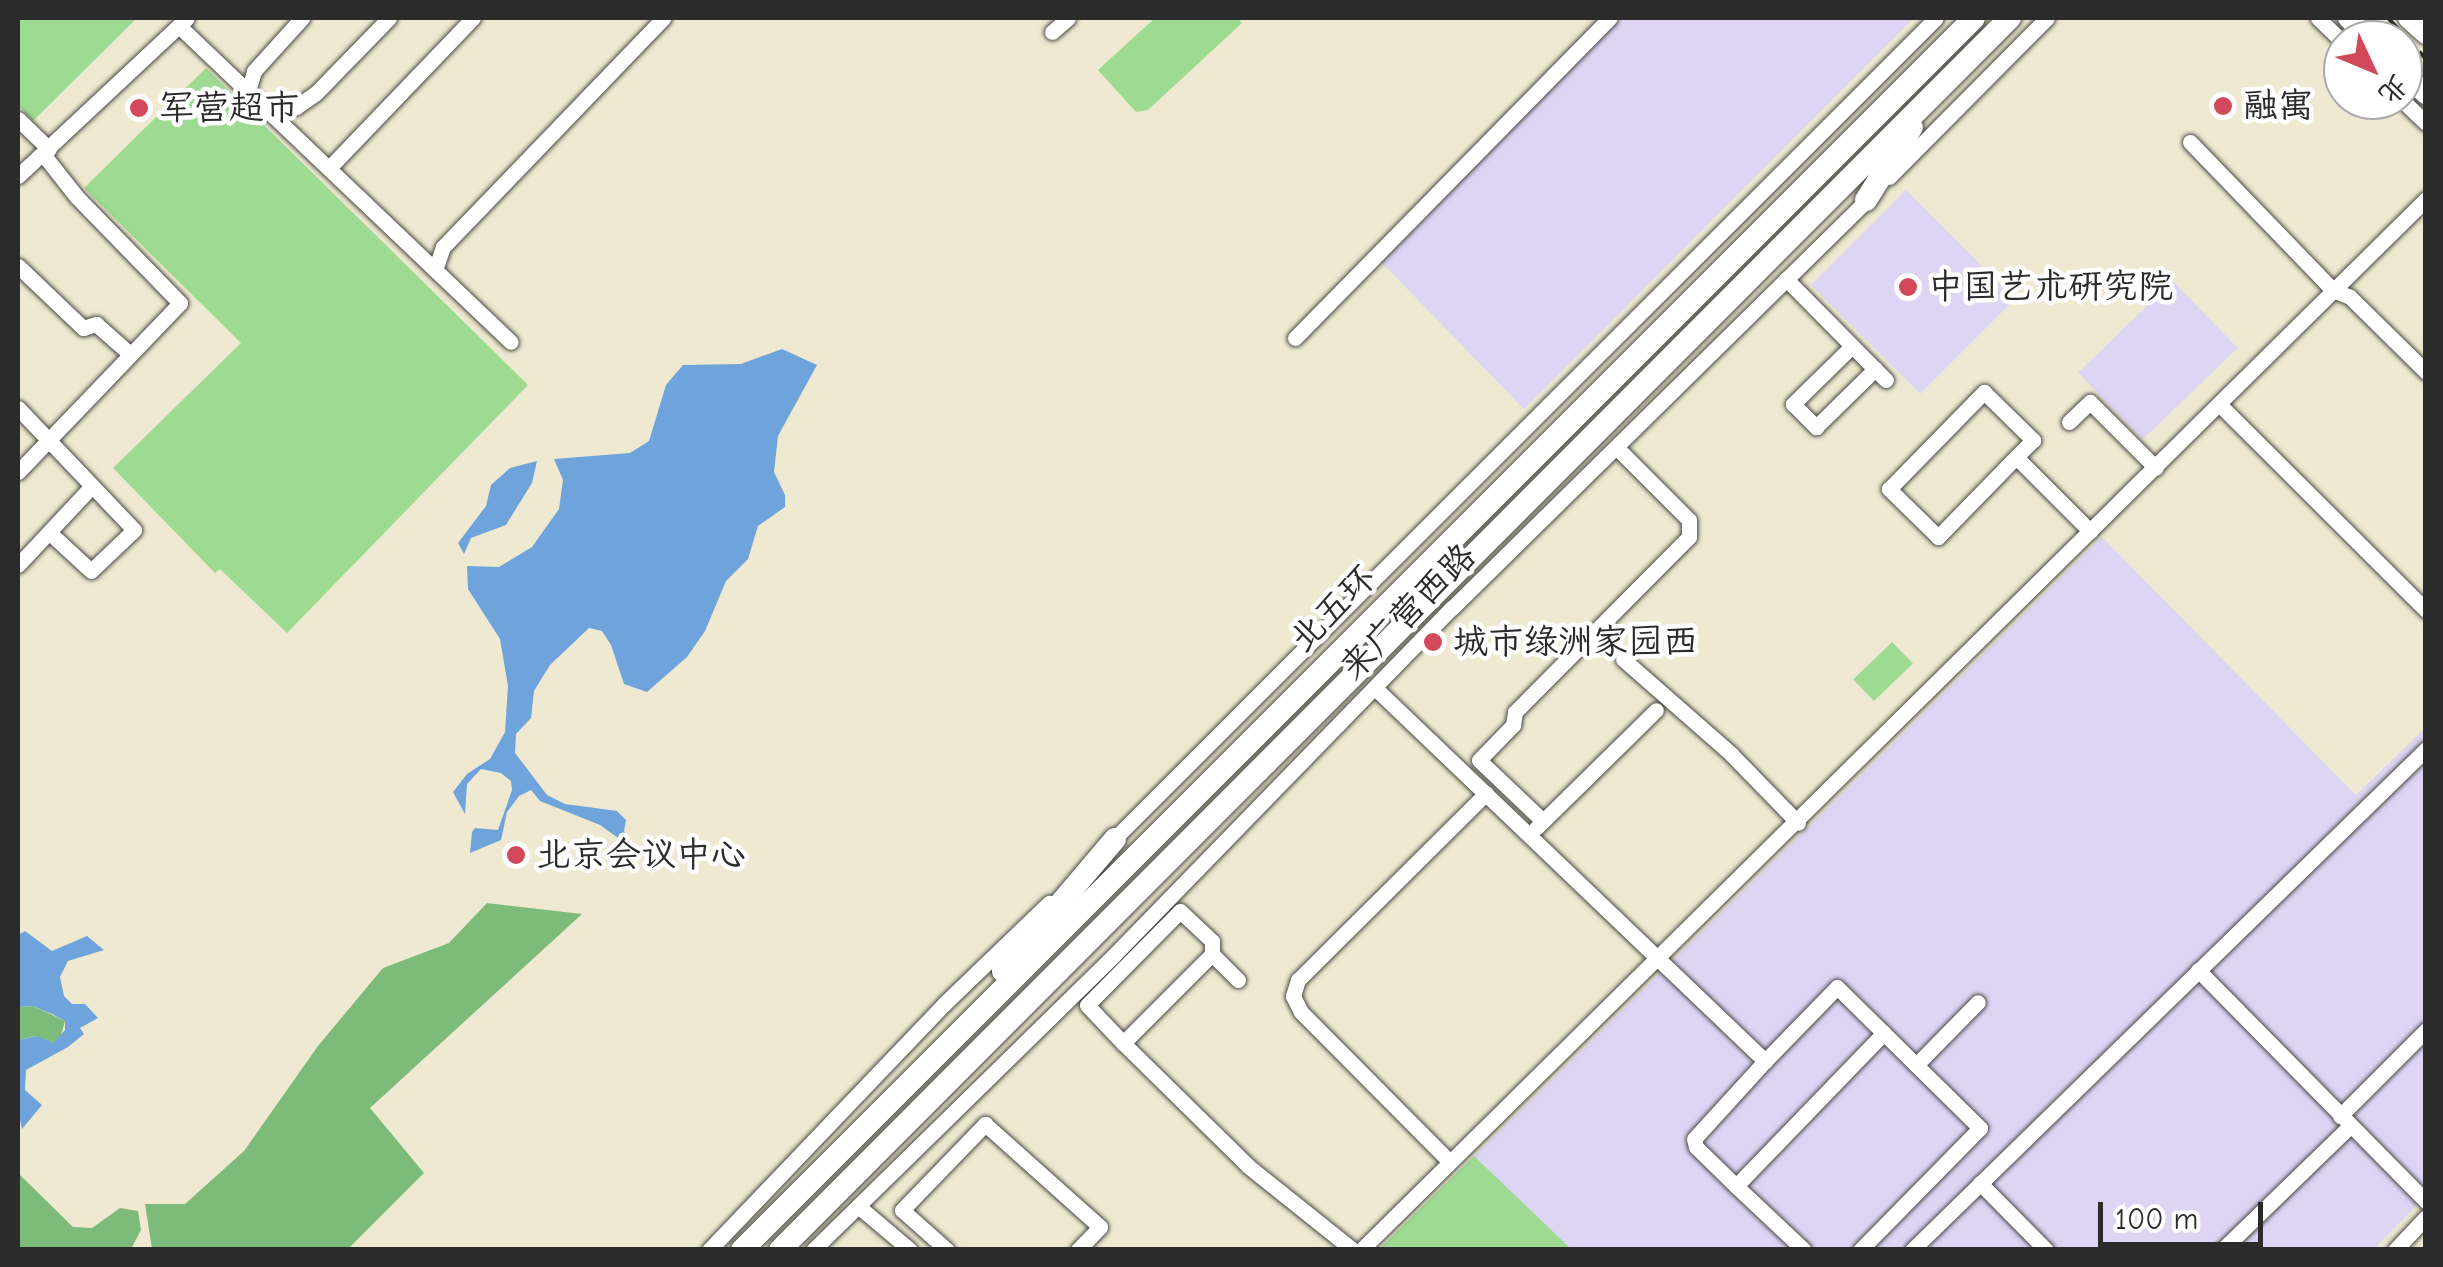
<!DOCTYPE html>
<meta charset="utf-8">
<style>
body{margin:0}
#map{position:relative;width:2443px;height:1267px;overflow:hidden;background:#eee9d0;font-family:"Comic Neue","LXGW WenKai TC",sans-serif}
div>[style]{position:absolute}
.built>*{inset:0;background:#ded5f5;transform-origin:0 0}
.green>*{inset:0;background:#9cdb91;transform-origin:0 0}
.forest>*{inset:0;background:#7dbb7b}
.water>*{inset:0;background:#6fa3dc}
.roads{filter:drop-shadow(0 0 2px #484844) drop-shadow(0 0 2px #484844)}
.minor>*{height:15px;margin:-7.5px;padding:0 7.5px;transform-origin:7.5px;border-radius:7.5px;background:#fff}
.major>*{height:20px;margin:-10px;padding:0 10px;transform-origin:10px;border-radius:10px;background:#fff}
.highway>*{height:22px;margin:-11px;padding:0 11px;transform-origin:11px;border-radius:11px;background:#fff}
.rail>*{height:4px;margin-top:-2px;transform-origin:0;background:repeating-linear-gradient(90deg,#2b2b2b 0 15px,transparent 0 23px)}
.dots>*{width:28px;height:28px;translate:-50% -50%;box-sizing:border-box;border:5px solid #fff;border-radius:50%}
span{translate:-50% -50%;white-space:nowrap;text-align:center;line-height:1.15;-webkit-text-stroke:9px #fff;paint-order:stroke}
.poi-label{font-size:35px;color:#2b2b2b}
.left{translate:0 -50%;text-align:left}
.street-label{font-size:35px;color:#2b2b2b}
.frame{position:absolute;inset:0;border:20px solid #2b2b2b;pointer-events:none}
.north{position:absolute;left:2323px;top:20px;width:100px;height:100px;box-sizing:border-box;background:#fff;border:2px solid #aaa;border-radius:50%;rotate:134deg;font-size:28px;font-weight:700;line-height:40px;text-align:center;color:#2b2b2b}
.north::after{content:'';display:block;margin:auto;width:35px;height:45px;background:#d1495b;clip-path:polygon(50% 0,100% 100%,50% 72%,0 100%)}
.scale{position:absolute;left:2098px;top:1202px;width:165px;height:45px;box-sizing:border-box;border:5px solid #2b2b2b;border-top:0;padding-left:12px;font-size:30px;line-height:35px;white-space:nowrap;color:#2b2b2b;-webkit-text-stroke:8px #fff;paint-order:stroke}
</style>
<div id="map">
<div class="built">
<i style="clip-path:polygon(1619px 18px,1914px 18px,1524px 409px,1380px 261px)"></i>
<i style="left:1906px;top:190px;width:154px;height:134px;rotate:45deg"></i>
<i style="left:2173px;top:281px;width:93px;height:132px;rotate:46deg"></i>
<i style="clip-path:polygon(2102px 537px,2356px 795px,2425px 728px,2425px 1197px,2374px 1249px,1379px 1250px)"></i>
</div>
<div class="green">
<i style="clip-path:polygon(18px 18px,137px 18px,33px 121px,18px 106px)"></i>
<i style="clip-path:polygon(1155px 18px,1237px 18px,1242px 23px,1148px 110px,1136px 112px,1098px 70px)"></i>
<i style="clip-path:polygon(206px 68px,528px 385px,287px 633px,220px 569px,215px 573px,113px 468px,241px 343px,84px 188px)"></i>
<i style="left:1892px;top:642px;width:30px;height:54px;rotate:46deg"></i>
<i style="clip-path:polygon(1474px 1156px,1571px 1249px,1379px 1249px)"></i>
</div>
<div class="forest">
<i style="clip-path:polygon(487px 903px,582px 914px,370px 1108px,424px 1173px,348px 1249px,152px 1249px,145px 1204px,185px 1204px,244px 1151px,318px 1046px,383px 968px,449px 943px)"></i>
<i style="clip-path:polygon(33px 1006px,65px 1021px,60px 1040px,54px 1043px,36px 1036px,18px 1040px,18px 1007px)"></i>
<i style="clip-path:polygon(18px 1173px,73px 1227px,92px 1228px,120px 1208px,138px 1211px,141px 1230px,131px 1249px,18px 1249px)"></i>
</div>
<div class="water">
<i style="clip-path:polygon(782px 349px,817px 365px,778px 436px,774px 472px,785px 495px,785px 507px,758px 526px,748px 559px,726px 581px,705px 631px,687px 657px,647px 692px,624px 684px,611px 645px,602px 631px,589px 628px,550px 665px,534px 691px,531px 718px,516px 734px,515px 753px,547px 795px,565px 804px,617px 811px,626px 820px,624px 831px,632px 848px,600px 825px,540px 801px,531px 790px,519px 796px,507px 812px,501px 840px,470px 853px,472px 832px,475px 828px,498px 830px,512px 790px,511px 781px,501px 773px,481px 769px,467px 784px,465px 814px,453px 792px,467px 774px,490px 759px,505px 732px,508px 686px,500px 639px,468px 589px,467px 566px,499px 567px,532px 547px,559px 509px,563px 480px,554px 459px,630px 453px,649px 441px,666px 385px,683px 365px,741px 364px)"></i>
<i style="clip-path:polygon(537px 461px,532px 483px,506px 525px,471px 538px,464px 554px,458px 543px,486px 506px,491px 485px,510px 468px)"></i>
<i style="clip-path:polygon(25px 931px,52px 951px,87px 936px,104px 950px,68px 961px,60px 977px,64px 996px,72px 1004px,85px 1004px,98px 1018px,80px 1028px,84px 1034px,68px 1047px,26px 1070px,25px 1090px,42px 1105px,22px 1129px,18px 1111px,18px 1040px,37px 1036px,54px 1043px,65px 1030px,65px 1021px,54px 1015px,33px 1006px,18px 1007px,18px 935px)"></i>
</div>
<div class="roads">
<div class="minor">
<i style="left:2318px;top:18px;width:35px;rotate:44deg"></i>
<i style="left:179px;top:26px;width:458px;rotate:43.6deg"></i>
<i style="left:1052px;top:32px;width:21px;rotate:-41deg"></i>
<i style="left:248px;top:91px;width:21px;rotate:-73deg"></i>
<i style="left:254px;top:71px;width:72px;rotate:-47.8deg"></i>
<i style="left:2402px;top:100px;width:33px;rotate:44deg"></i>
<i style="left:263px;top:106px;width:33px;rotate:2deg"></i>
<i style="left:296px;top:107px;width:24px;rotate:-35deg"></i>
<i style="left:316px;top:93px;width:105px;rotate:-45.8deg"></i>
<i style="left:18px;top:119px;width:43px;rotate:44.1deg"></i>
<i style="left:2190px;top:142px;width:206px;rotate:46deg"></i>
<i style="left:2333px;top:290px;width:18px;rotate:22deg"></i>
<i style="left:2350px;top:297px;width:107px;rotate:44.6deg"></i>
<i style="left:329px;top:168px;width:208px;rotate:-46.2deg"></i>
<i style="left:18px;top:176px;width:231px;rotate:-43.1deg"></i>
<i style="left:1889px;top:177px;width:224px;rotate:-45.2deg"></i>
<i style="left:18px;top:266px;width:90px;rotate:43.6deg"></i>
<i style="left:83px;top:328px;width:14px;rotate:-17deg"></i>
<i style="left:96px;top:324px;width:44px;rotate:41.3deg"></i>
<i style="left:435px;top:270px;width:24px;rotate:-71deg"></i>
<i style="left:443px;top:247px;width:318px;rotate:-46.1deg"></i>
<i style="left:1786px;top:279px;width:142px;rotate:45.3deg"></i>
<i style="left:1295px;top:338px;width:449px;rotate:-45.5deg"></i>
<i style="left:1852px;top:346px;width:83px;rotate:135.5deg"></i>
<i style="left:1793px;top:404px;width:33px;rotate:45deg"></i>
<i style="left:1816px;top:427px;width:83px;rotate:-44.5deg"></i>
<i style="left:2219px;top:404px;width:292px;rotate:44.9deg"></i>
<i style="left:18px;top:408px;width:168px;rotate:46.4deg"></i>
<i style="left:134px;top:530px;width:59px;rotate:136.4deg"></i>
<i style="left:91px;top:571px;width:56px;rotate:-137.2deg"></i>
<i style="left:2069px;top:422px;width:29px;rotate:-44deg"></i>
<i style="left:2090px;top:402px;width:93px;rotate:45deg"></i>
<i style="left:2016px;top:457px;width:112px;rotate:134.3deg"></i>
<i style="left:1938px;top:537px;width:69px;rotate:-135.6deg"></i>
<i style="left:1889px;top:489px;width:136px;rotate:-45.6deg"></i>
<i style="left:1984px;top:392px;width:69px;rotate:44.4deg"></i>
<i style="left:2033px;top:440px;width:24px;rotate:135deg"></i>
<i style="left:2016px;top:457px;width:105px;rotate:45deg"></i>
<i style="left:18px;top:472px;width:234px;rotate:-46.2deg"></i>
<i style="left:180px;top:303px;width:149px;rotate:-134.2deg"></i>
<i style="left:76px;top:196px;width:53px;rotate:-128.2deg"></i>
<i style="left:18px;top:565px;width:108px;rotate:-46.9deg"></i>
<i style="left:1623px;top:659px;width:144px;rotate:41.3deg"></i>
<i style="left:1731px;top:754px;width:96px;rotate:45.8deg"></i>
<i style="left:1375px;top:688px;width:540px;rotate:43.72deg"></i>
<i style="left:1765px;top:1061px;width:103px;rotate:-45.8deg"></i>
<i style="left:1837px;top:987px;width:201px;rotate:44.6deg"></i>
<i style="left:1980px;top:1128px;width:171px;rotate:134.5deg"></i>
<i style="left:1543px;top:821px;width:88px;rotate:-136.4deg"></i>
<i style="left:1479px;top:760px;width:49px;rotate:-45.8deg"></i>
<i style="left:1513px;top:725px;width:13px;rotate:-81deg"></i>
<i style="left:1515px;top:712px;width:247px;rotate:-45.2deg"></i>
<i style="left:1689px;top:537px;width:17px;rotate:-90deg"></i>
<i style="left:1689px;top:520px;width:103px;rotate:-135deg"></i>
<i style="left:1536px;top:828px;width:168px;rotate:-44.5deg"></i>
<i style="left:1108px;top:845px;width:1170px;rotate:-44.97deg"></i>
<i style="left:2198px;top:970px;width:325px;rotate:45.4deg"></i>
<i style="left:1238px;top:980px;width:37px;rotate:-135deg"></i>
<i style="left:1212px;top:954px;width:126px;rotate:135deg"></i>
<i style="left:1123px;top:1043px;width:175px;rotate:44.5deg"></i>
<i style="left:1248px;top:1166px;width:134px;rotate:38.7deg"></i>
<i style="left:1123px;top:1043px;width:52px;rotate:-133.5deg"></i>
<i style="left:1087px;top:1005px;width:132px;rotate:-45.3deg"></i>
<i style="left:1180px;top:911px;width:44px;rotate:43.2deg"></i>
<i style="left:1212px;top:941px;width:13px;rotate:90deg"></i>
<i style="left:1765px;top:1061px;width:105px;rotate:132.3deg"></i>
<i style="left:1694px;top:1139px;width:8px;rotate:76deg"></i>
<i style="left:1696px;top:1147px;width:56px;rotate:44.3deg"></i>
<i style="left:1736px;top:1186px;width:213px;rotate:-46deg"></i>
<i style="left:1916px;top:1065px;width:88px;rotate:-45.5deg"></i>
<i style="left:2340px;top:1116px;width:122px;rotate:-45deg"></i>
<i style="left:1449px;top:1161px;width:210px;rotate:-134.8deg"></i>
<i style="left:1301px;top:1012px;width:18px;rotate:-117deg"></i>
<i style="left:1293px;top:996px;width:17px;rotate:-73deg"></i>
<i style="left:1298px;top:980px;width:265px;rotate:-44.8deg"></i>
<i style="left:1980px;top:1183px;width:94px;rotate:45.4deg"></i>
<i style="left:1736px;top:1186px;width:93px;rotate:43.3deg"></i>
<i style="left:858px;top:1206px;width:68px;rotate:40.2deg"></i>
<i style="left:709px;top:1250px;width:340px;rotate:-46.3deg"></i>
<i style="left:944px;top:1004px;width:146px;rotate:-43.9deg"></i>
<i style="left:813px;top:1250px;width:421px;rotate:-44.4deg"></i>
<i style="left:1114px;top:955px;width:484px;rotate:-45.8deg"></i>
<i style="left:1452px;top:608px;width:590px;rotate:-44.52deg"></i>
<i style="left:947px;top:1250px;width:60px;rotate:-138.4deg"></i>
<i style="left:902px;top:1210px;width:120px;rotate:-46deg"></i>
<i style="left:985px;top:1124px;width:154px;rotate:41.8deg"></i>
<i style="left:1100px;top:1227px;width:32px;rotate:134deg"></i>
<i style="left:1361px;top:1250px;width:1496px;rotate:-44.62deg"></i>
<i style="left:1912px;top:1250px;width:718px;rotate:-44.27deg"></i>
<i style="left:2222px;top:1250px;width:178px;rotate:-44.1deg"></i>
<i style="left:2395px;top:1250px;width:45px;rotate:-46.8deg"></i>
</div>
<div class="major">
<i style="left:2348px;top:18px;width:32px;rotate:44deg"></i>
<i style="left:2408px;top:18px;width:24px;rotate:42deg"></i>
<i style="left:2403px;top:72px;width:32px;rotate:44deg"></i>
</div>
<div class="highway">
<i style="left:1866px;top:200px;width:86px;rotate:-57.8deg"></i>
<i style="left:1003px;top:971px;width:173px;rotate:-49.7deg"></i>
<i style="left:742px;top:1250px;width:1742px;rotate:-45deg"></i>
<i style="left:780px;top:1250px;width:1741px;rotate:-45.05deg"></i>
</div>
</div>
<div class="rail">
<i style="left:2388px;top:18px;width:56px;rotate:47.2deg"></i>
</div>
<div class="dots">
<i style="left:2223px;top:106px;background:#d1495b"></i>
<i style="left:139px;top:108px;background:#d1495b"></i>
<i style="left:1908px;top:287px;background:#d1495b"></i>
<i style="left:1433px;top:642px;background:#d1495b"></i>
<i style="left:516px;top:855px;background:#d1495b"></i>
</div>
<div class="poi-label">
<span class="left" style="left:2243px;top:106px">融寓</span>
<span class="left" style="left:159px;top:108px">军营超市</span>
<span class="left" style="left:1928px;top:287px">中国艺术研究院</span>
<span class="left" style="left:1453px;top:642px">城市绿洲家园西</span>
<span class="left" style="left:536px;top:855px">北京会议中心</span>
</div>
<div class="street-label">
<span style="left:1333px;top:609px;rotate:-45deg">北五环</span>
<span style="left:1408px;top:612px;rotate:-45deg">来广营西路</span>
</div>
<div class="frame"></div>
<div class="north">北</div>
<div class="scale">100 m</div>
</div>
